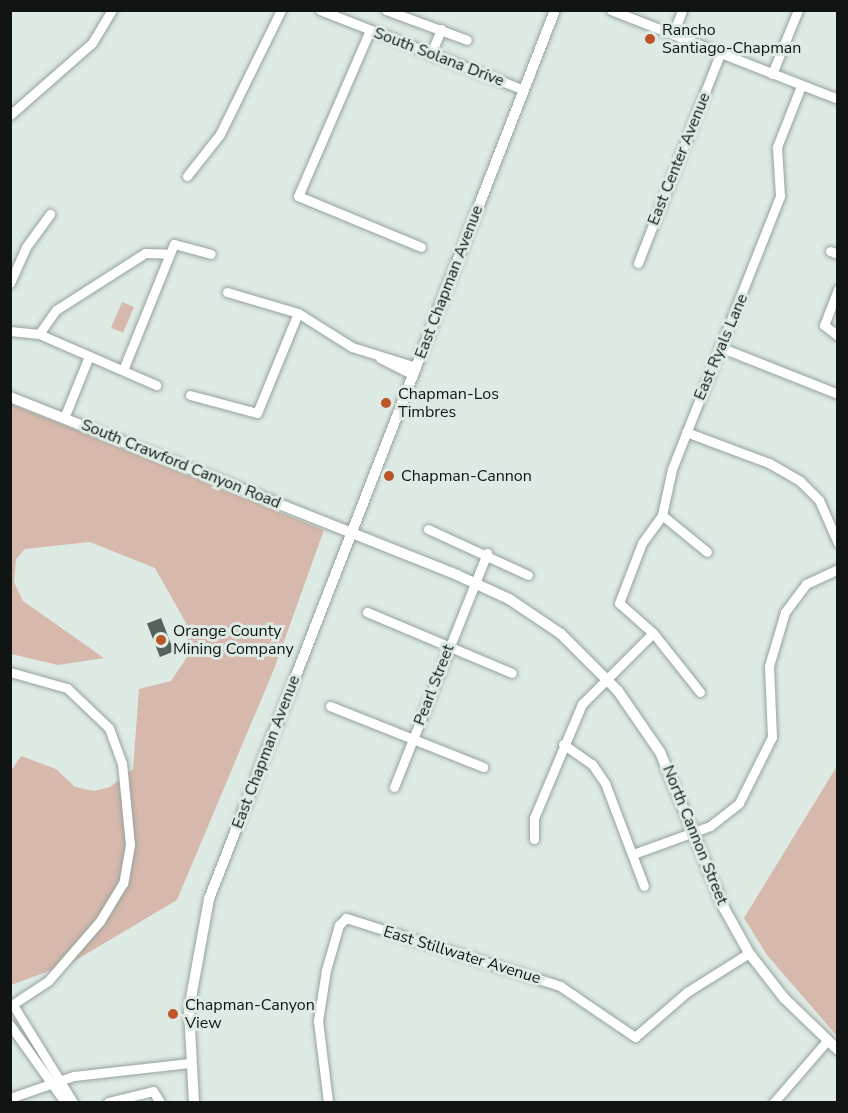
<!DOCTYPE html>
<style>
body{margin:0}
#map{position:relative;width:848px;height:1113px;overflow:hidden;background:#ddebe4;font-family:"Nunito Sans",sans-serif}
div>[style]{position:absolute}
.green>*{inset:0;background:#d6b8ac;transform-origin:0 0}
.building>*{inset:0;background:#56625c;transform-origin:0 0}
.roads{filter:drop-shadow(0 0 2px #96a39c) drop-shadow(0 0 2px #96a39c)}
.minor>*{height:9px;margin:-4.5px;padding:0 4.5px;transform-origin:4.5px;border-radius:4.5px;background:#fff}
.major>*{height:10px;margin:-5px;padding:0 5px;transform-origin:5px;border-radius:5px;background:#fff}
.dots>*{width:16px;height:16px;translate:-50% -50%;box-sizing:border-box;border:3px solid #ddebe4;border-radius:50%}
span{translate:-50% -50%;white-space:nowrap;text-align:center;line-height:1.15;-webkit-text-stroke:6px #ddebe4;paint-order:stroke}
.poi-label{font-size:16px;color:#101513}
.left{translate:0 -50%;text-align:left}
.street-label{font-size:16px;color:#101513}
.frame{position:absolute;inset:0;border:12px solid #101513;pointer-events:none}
</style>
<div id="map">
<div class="green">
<i style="left:122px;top:302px;width:13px;height:28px;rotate:23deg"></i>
<i style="clip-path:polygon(11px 404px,324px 530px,274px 669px,177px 900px,71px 963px,11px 985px,11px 771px,21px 756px,56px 769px,75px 787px,94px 791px,110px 787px,133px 769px,139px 689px,171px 681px,189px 654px,186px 623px,155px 568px,90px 542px,25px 549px,16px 559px,14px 582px,23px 601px,104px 658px,58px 665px,11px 654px)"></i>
<i style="clip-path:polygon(837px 766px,837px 1036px,767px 955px,744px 918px)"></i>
</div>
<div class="building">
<i style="left:161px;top:618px;width:36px;height:15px;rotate:69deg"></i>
</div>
<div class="roads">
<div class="minor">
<i style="left:320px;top:10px;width:219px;rotate:21.4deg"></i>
<i style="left:386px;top:10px;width:86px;rotate:20.3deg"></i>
<i style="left:611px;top:10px;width:244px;rotate:21.4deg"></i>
<i style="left:370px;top:30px;width:181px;rotate:113.4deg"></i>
<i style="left:298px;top:196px;width:133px;rotate:22.5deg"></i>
<i style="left:673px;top:34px;width:26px;rotate:-69deg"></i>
<i style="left:431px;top:54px;width:27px;rotate:-68deg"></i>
<i style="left:772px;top:74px;width:69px;rotate:-67.9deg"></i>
<i style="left:10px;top:115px;width:109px;rotate:-41.3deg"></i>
<i style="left:92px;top:43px;width:39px;rotate:-59deg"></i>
<i style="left:187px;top:176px;width:53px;rotate:-51.8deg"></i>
<i style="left:220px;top:134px;width:138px;rotate:-63.8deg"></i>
<i style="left:830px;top:251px;width:9px;rotate:21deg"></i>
<i style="left:638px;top:263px;width:225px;rotate:-68.6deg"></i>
<i style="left:10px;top:283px;width:39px;rotate:-66deg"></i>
<i style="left:26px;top:247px;width:41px;rotate:-54deg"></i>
<i style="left:838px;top:289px;width:39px;rotate:111deg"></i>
<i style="left:824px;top:325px;width:18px;rotate:38deg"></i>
<i style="left:227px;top:292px;width:74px;rotate:16.5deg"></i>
<i style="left:298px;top:313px;width:64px;rotate:32.2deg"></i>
<i style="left:352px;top:347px;width:67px;rotate:17.4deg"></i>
<i style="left:10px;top:331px;width:29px;rotate:6deg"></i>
<i style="left:39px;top:334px;width:128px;rotate:23.6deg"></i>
<i style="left:39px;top:334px;width:29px;rotate:-55deg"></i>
<i style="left:56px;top:310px;width:106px;rotate:-32.6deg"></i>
<i style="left:145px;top:253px;width:24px;rotate:2deg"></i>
<i style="left:722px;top:348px;width:125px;rotate:21.6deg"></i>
<i style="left:380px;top:358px;width:37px;rotate:27deg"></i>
<i style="left:123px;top:370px;width:136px;rotate:-68deg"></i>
<i style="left:174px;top:244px;width:38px;rotate:15deg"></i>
<i style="left:190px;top:395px;width:69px;rotate:15deg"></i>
<i style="left:257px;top:413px;width:108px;rotate:-67.7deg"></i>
<i style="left:64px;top:418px;width:67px;rotate:-68deg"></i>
<i style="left:686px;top:432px;width:89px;rotate:20.5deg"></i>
<i style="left:769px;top:463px;width:36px;rotate:30deg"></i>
<i style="left:800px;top:481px;width:27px;rotate:45deg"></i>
<i style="left:819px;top:500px;width:47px;rotate:66.2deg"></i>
<i style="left:662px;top:515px;width:58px;rotate:39.4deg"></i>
<i style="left:428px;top:529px;width:110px;rotate:24.7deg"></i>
<i style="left:367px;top:612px;width:157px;rotate:22.8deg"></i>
<i style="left:10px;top:672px;width:59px;rotate:15.7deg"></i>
<i style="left:67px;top:688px;width:58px;rotate:43.6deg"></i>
<i style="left:109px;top:728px;width:37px;rotate:70deg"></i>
<i style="left:122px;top:763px;width:82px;rotate:84.4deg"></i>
<i style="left:130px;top:845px;width:39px;rotate:100deg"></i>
<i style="left:123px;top:883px;width:44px;rotate:121.2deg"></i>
<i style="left:100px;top:921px;width:79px;rotate:130.9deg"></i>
<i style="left:48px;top:981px;width:45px;rotate:146.7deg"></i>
<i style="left:700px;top:692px;width:75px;rotate:-128.5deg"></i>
<i style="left:653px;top:633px;width:45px;rotate:-138.6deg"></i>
<i style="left:619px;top:603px;width:64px;rotate:-69deg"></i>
<i style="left:642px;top:543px;width:34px;rotate:-54deg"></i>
<i style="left:662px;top:515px;width:47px;rotate:-77.7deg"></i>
<i style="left:672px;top:469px;width:294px;rotate:-68.4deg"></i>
<i style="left:780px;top:196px;width:49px;rotate:-93.5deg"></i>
<i style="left:777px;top:147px;width:66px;rotate:-68.5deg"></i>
<i style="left:330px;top:706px;width:165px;rotate:21.7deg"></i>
<i style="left:563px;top:744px;width:35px;rotate:35deg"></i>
<i style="left:592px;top:764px;width:23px;rotate:56deg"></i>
<i style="left:605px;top:783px;width:110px;rotate:69.3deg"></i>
<i style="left:394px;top:787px;width:252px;rotate:-68.3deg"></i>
<i style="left:534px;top:839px;width:21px;rotate:-90deg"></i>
<i style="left:534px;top:818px;width:124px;rotate:-67.2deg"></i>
<i style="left:582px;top:704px;width:100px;rotate:-45deg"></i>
<i style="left:636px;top:853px;width:79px;rotate:-20deg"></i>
<i style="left:710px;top:826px;width:37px;rotate:-38deg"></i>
<i style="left:739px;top:803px;width:74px;rotate:-63.4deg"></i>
<i style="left:772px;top:737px;width:71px;rotate:-92.4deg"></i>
<i style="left:769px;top:666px;width:56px;rotate:-73.5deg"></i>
<i style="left:785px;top:612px;width:35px;rotate:-53deg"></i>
<i style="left:806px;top:584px;width:35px;rotate:-25deg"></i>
<i style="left:13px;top:1005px;width:114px;rotate:58.3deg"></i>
<i style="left:10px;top:1025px;width:95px;rotate:54.5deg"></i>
<i style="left:10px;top:1098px;width:68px;rotate:-19deg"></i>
<i style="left:74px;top:1076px;width:116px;rotate:-6.4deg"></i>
<i style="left:108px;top:1102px;width:46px;rotate:-13.7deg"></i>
<i style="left:153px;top:1091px;width:13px;rotate:58deg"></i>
<i style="left:328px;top:1102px;width:82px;rotate:-97deg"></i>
<i style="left:318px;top:1021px;width:52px;rotate:-81.1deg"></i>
<i style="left:326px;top:970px;width:47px;rotate:-73.9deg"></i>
<i style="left:339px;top:925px;width:10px;rotate:-45deg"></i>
<i style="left:346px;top:918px;width:225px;rotate:17.6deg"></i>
<i style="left:560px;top:986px;width:91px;rotate:34.2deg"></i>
<i style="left:635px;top:1037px;width:69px;rotate:-40.9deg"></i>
<i style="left:687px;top:992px;width:73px;rotate:-32.2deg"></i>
<i style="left:774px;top:1102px;width:79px;rotate:-49.1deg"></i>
</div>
<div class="major">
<i style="left:10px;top:397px;width:481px;rotate:21.7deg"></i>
<i style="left:457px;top:575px;width:57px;rotate:24.8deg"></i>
<i style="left:509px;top:599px;width:63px;rotate:33.9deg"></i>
<i style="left:561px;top:634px;width:81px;rotate:45deg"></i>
<i style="left:618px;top:691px;width:74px;rotate:55.5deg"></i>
<i style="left:660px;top:752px;width:169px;rotate:67.7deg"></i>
<i style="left:724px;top:908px;width:51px;rotate:60.9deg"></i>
<i style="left:749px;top:953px;width:57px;rotate:52.1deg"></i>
<i style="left:784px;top:998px;width:75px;rotate:43.9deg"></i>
<i style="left:194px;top:1102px;width:93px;rotate:-93.1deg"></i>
<i style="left:189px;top:1009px;width:112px;rotate:-79.7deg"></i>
<i style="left:209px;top:899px;width:954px;rotate:-68.73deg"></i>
</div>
</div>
<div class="dots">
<i style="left:650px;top:39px;background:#bc552a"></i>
<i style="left:386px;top:403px;background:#bc552a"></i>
<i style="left:389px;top:476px;background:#bc552a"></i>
<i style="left:161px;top:640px;background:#bc552a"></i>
<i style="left:173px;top:1014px;background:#bc552a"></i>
</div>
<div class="poi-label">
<span class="left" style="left:662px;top:39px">Rancho<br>Santiago-Chapman</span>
<span class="left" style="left:398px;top:403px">Chapman-Los<br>Timbres</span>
<span class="left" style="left:401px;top:476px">Chapman-Cannon</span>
<span class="left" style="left:173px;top:640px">Orange County<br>Mining Company</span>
<span class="left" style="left:185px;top:1014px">Chapman-Canyon<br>View</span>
</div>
<div class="street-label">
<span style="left:439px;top:57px;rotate:21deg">South Solana Drive</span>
<span style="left:679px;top:159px;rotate:-68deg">East Center Avenue</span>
<span style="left:449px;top:282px;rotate:-69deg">East Chapman Avenue</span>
<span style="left:721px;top:347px;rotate:-67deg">East Ryals Lane</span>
<span style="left:181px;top:464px;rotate:22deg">South Crawford Canyon Road</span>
<span style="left:434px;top:685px;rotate:-69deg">Pearl Street</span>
<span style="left:266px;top:752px;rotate:-69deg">East Chapman Avenue</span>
<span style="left:695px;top:835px;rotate:68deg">North Cannon Street</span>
<span style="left:462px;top:955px;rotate:17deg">East Stillwater Avenue</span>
</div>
<div class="frame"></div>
</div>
